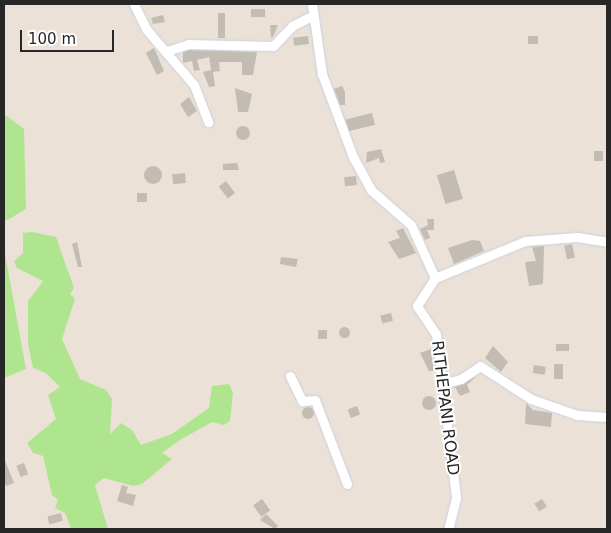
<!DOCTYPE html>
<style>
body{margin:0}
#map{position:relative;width:611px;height:533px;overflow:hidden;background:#ebe1d7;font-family:"DejaVu Sans",sans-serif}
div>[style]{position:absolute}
.green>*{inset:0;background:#b0e590}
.building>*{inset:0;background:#c2bcb3;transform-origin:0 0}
.round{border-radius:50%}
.roads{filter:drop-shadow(0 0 1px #ccd1e1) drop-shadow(0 0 1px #ccd1e1)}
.minor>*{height:9px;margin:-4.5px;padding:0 4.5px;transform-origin:4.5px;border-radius:4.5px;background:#fff}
span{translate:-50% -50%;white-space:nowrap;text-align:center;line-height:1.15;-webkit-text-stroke:4px #fff;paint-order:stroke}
.street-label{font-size:16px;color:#272727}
.frame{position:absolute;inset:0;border:5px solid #272727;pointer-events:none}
.scale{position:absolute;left:20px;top:30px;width:94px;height:22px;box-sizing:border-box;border:2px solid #272727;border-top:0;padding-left:6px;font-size:15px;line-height:18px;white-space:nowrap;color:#272727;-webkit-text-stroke:4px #fff;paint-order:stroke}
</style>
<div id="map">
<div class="green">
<i style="clip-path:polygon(4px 114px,24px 129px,26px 209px,4px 222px)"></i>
<i style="clip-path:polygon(32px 232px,56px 237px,74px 288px,70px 294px,75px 299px,62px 339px,80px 379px,106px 390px,112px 399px,110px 434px,121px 423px,132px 430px,141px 445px,172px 434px,209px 408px,212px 386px,229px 384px,233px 393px,230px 421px,224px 425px,212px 422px,180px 440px,162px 453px,172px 459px,142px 484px,133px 486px,104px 478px,95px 485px,108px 529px,71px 529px,65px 513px,55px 508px,58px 500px,52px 495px,43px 456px,33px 453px,27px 443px,56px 419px,48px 395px,60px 387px,46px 373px,33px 368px,28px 344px,28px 301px,43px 281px,17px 268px,14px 261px,23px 253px,23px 233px)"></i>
<i style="clip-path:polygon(4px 248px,26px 369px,4px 378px)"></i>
</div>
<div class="building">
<i style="left:251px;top:9px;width:14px;height:8px"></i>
<i style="left:218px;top:13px;width:7px;height:25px"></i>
<i style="clip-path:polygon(163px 15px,165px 22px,153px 24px,151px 18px)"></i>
<i style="clip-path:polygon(270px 25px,278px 25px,273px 37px,271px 37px)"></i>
<i style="left:308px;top:36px;width:8px;height:15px;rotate:83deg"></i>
<i style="left:528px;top:36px;width:10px;height:8px"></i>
<i style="clip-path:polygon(154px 48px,164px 71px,157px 75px,146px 53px)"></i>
<i style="clip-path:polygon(189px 50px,257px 52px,253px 75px,242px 75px,242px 62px,219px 62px,220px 71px,213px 72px,215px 86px,209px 87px,203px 72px,211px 70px,209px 57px,197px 60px,200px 70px,194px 71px,192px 61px,183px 63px,183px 52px)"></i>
<i style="clip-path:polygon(342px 86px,345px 92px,345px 105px,340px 105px,334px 89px)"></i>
<i style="clip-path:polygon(235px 88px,252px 94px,248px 112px,238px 112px)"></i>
<i style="clip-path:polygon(189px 97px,197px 111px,188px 117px,180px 104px)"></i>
<i style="left:372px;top:113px;width:12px;height:27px;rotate:76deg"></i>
<i class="round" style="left:236px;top:126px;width:14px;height:14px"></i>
<i style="clip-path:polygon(381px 149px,385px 162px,380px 163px,379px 158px,366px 163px,367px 152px)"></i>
<i style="left:594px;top:151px;width:9px;height:10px"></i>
<i style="clip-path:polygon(237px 163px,239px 170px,223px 170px,223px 164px)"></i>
<i class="round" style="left:144px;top:166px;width:18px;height:18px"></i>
<i style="left:454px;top:170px;width:30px;height:18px;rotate:73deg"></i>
<i style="left:185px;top:173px;width:10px;height:13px;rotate:84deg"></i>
<i style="left:356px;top:176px;width:9px;height:12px;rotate:84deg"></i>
<i style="left:226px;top:181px;width:15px;height:9px;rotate:53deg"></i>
<i style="left:137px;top:193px;width:10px;height:9px"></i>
<i style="clip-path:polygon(427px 219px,434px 219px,434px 230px,427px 230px,430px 238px,425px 240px,420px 229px,428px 225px)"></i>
<i style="clip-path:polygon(403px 228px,416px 253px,399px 259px,388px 242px,400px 238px,396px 231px)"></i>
<i style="clip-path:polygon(472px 240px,480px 241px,484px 251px,454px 264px,448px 248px)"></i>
<i style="clip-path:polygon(77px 242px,82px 267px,78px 267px,72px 244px)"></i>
<i style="left:572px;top:244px;width:14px;height:8px;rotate:78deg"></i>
<i style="clip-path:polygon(544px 246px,543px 284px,529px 286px,525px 262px,536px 261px,532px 247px)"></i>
<i style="clip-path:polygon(281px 257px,298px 259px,296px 267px,280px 264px)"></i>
<i style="left:391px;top:313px;width:8px;height:11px;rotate:76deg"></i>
<i class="round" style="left:338.5px;top:326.5px;width:11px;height:11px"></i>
<i style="left:327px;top:330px;width:9px;height:9px;rotate:90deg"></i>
<i style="left:556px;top:344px;width:13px;height:7px"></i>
<i style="clip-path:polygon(493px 346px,508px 362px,501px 372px,485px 358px)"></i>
<i style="clip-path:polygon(431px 349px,434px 371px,429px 371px,420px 353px)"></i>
<i style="left:554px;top:364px;width:9px;height:15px"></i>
<i style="left:534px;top:365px;width:12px;height:8px;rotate:9deg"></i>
<i style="clip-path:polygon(477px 376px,467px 385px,470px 392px,460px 396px,455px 387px)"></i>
<i class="round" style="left:422px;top:396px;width:14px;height:14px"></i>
<i style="clip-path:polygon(526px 403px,533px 410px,552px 413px,551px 427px,525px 424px)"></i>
<i style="left:357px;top:406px;width:9px;height:10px;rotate:69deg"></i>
<i class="round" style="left:302px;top:407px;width:12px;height:12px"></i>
<i style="clip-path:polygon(4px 458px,14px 483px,6px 486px,4px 480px)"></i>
<i style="left:24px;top:463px;width:12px;height:8px;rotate:70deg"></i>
<i style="clip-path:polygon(122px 485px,128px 487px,126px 493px,136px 495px,133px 506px,117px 501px)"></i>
<i style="left:262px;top:499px;width:14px;height:11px;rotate:54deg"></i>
<i style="left:542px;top:499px;width:9px;height:9px;rotate:58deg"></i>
<i style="left:61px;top:513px;width:8px;height:14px;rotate:76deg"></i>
<i style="clip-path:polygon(266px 514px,278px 526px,275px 529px,260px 520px)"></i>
</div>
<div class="roads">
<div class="minor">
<i style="left:134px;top:4px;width:28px;rotate:64deg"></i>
<i style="left:146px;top:29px;width:74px;rotate:49.4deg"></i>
<i style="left:194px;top:85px;width:40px;rotate:69deg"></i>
<i style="left:312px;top:4px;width:71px;rotate:81.9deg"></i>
<i style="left:322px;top:74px;width:89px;rotate:69.5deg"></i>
<i style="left:353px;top:157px;width:38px;rotate:61deg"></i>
<i style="left:371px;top:190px;width:53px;rotate:41.2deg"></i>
<i style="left:411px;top:225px;width:58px;rotate:65.6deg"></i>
<i style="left:435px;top:278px;width:33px;rotate:123deg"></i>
<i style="left:417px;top:306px;width:34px;rotate:56deg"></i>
<i style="left:436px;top:334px;width:165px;rotate:83deg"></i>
<i style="left:456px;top:498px;width:32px;rotate:104deg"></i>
<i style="left:167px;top:51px;width:22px;rotate:-18deg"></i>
<i style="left:188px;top:44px;width:85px;rotate:1.3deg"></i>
<i style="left:273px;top:46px;width:28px;rotate:-46deg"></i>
<i style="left:292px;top:26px;width:22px;rotate:-27deg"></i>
<i style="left:435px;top:278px;width:97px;rotate:-22.3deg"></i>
<i style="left:525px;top:241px;width:52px;rotate:-4.4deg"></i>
<i style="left:577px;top:237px;width:30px;rotate:9deg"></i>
<i style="left:290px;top:376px;width:28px;rotate:64deg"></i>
<i style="left:302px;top:401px;width:13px;rotate:-4deg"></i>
<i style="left:315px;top:400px;width:90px;rotate:69.1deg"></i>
<i style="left:442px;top:384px;width:20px;rotate:-15deg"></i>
<i style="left:461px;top:379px;width:23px;rotate:-34deg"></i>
<i style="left:480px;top:366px;width:61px;rotate:32.9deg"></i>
<i style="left:531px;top:399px;width:49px;rotate:19.2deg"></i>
<i style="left:577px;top:415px;width:30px;rotate:4deg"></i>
</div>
</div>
<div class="street-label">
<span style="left:445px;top:408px;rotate:83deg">RITHEPANI ROAD</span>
</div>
<div class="frame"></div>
<div class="scale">100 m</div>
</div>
